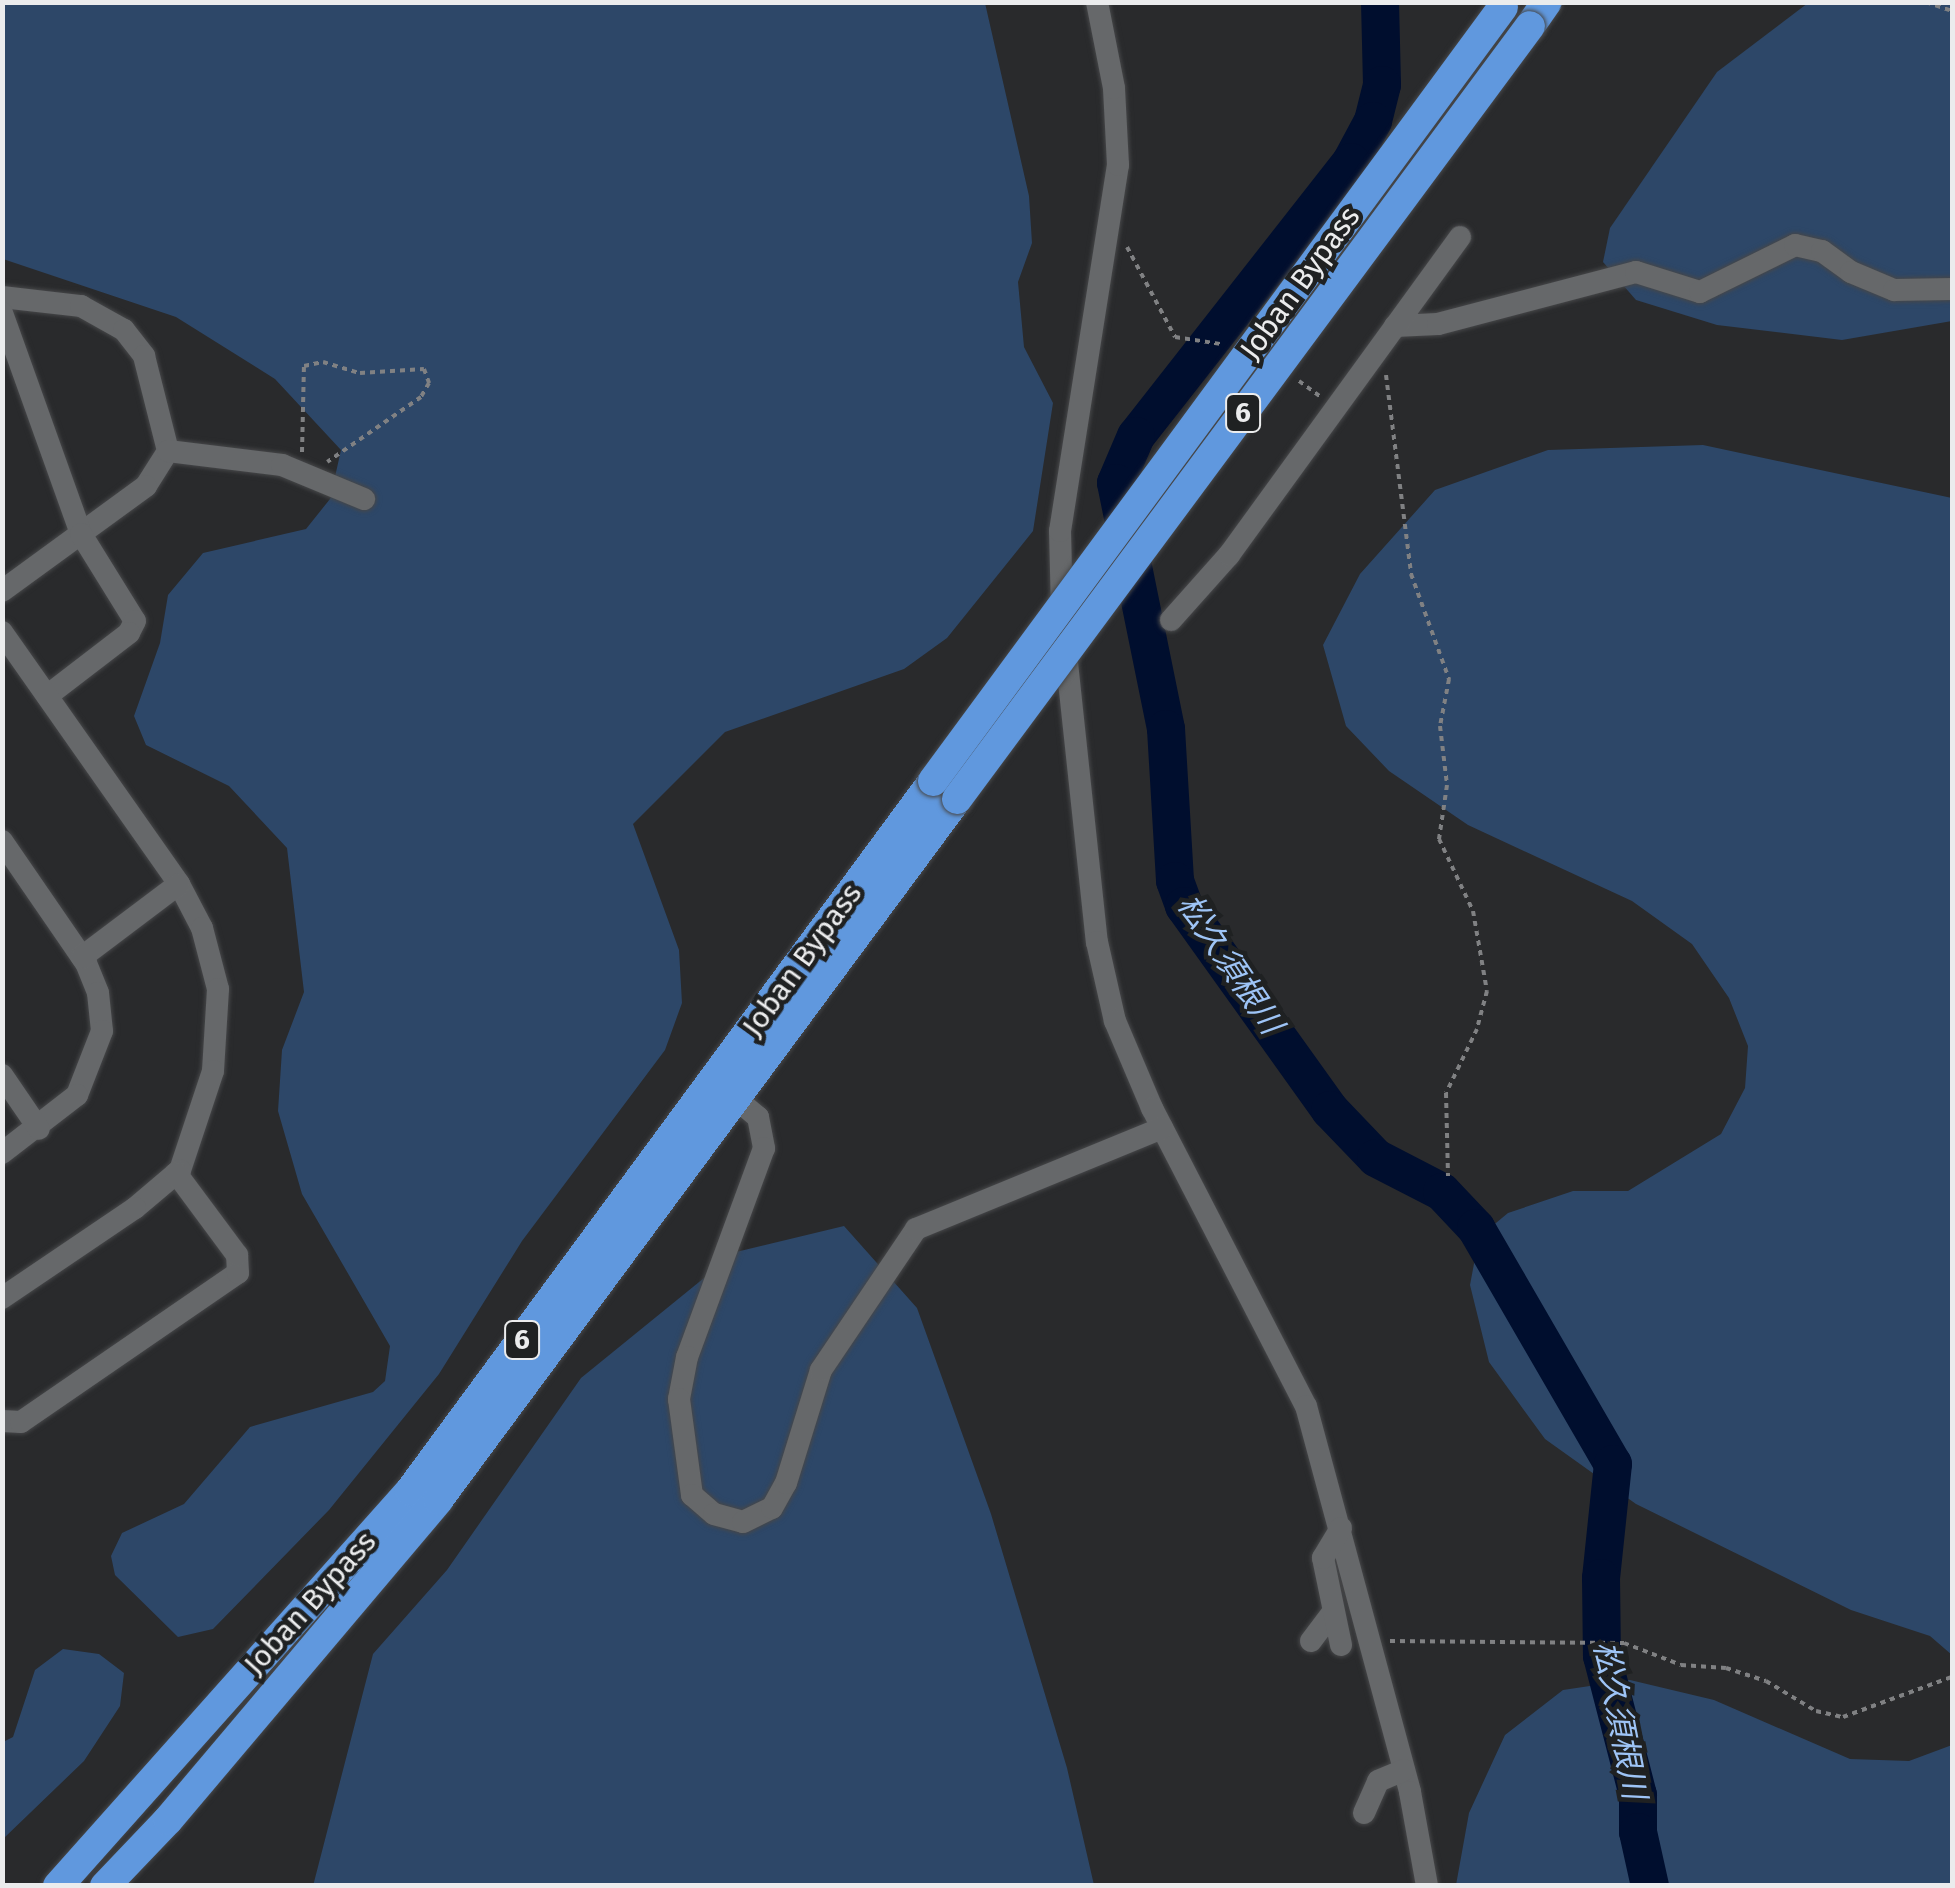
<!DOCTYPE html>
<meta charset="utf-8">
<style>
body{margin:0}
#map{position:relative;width:1955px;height:1888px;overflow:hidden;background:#292a2c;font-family:"Fira Sans","Noto Sans JP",sans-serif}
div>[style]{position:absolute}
.green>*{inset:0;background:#2d4768}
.river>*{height:38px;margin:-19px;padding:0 19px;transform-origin:19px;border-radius:19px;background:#000e2e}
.path>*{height:4px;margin-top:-2px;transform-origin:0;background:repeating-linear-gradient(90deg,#808183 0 5px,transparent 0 10px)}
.roads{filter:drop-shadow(0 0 2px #464749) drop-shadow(0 0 2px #464749)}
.minor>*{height:22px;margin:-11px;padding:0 11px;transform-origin:11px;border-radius:11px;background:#66686a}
.trunk>*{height:30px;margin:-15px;padding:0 15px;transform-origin:15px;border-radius:15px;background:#6098de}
.bridges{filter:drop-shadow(0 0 2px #464749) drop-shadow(0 0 2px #464749)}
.trunk-bridge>*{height:30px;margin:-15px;padding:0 15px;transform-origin:15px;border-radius:15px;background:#6098de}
span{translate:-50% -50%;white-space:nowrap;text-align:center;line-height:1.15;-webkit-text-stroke:9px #1f2122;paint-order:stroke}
.shield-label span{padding:2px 8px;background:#1f2122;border:2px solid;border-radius:8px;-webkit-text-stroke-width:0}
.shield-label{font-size:28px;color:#ebeced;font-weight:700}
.street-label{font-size:30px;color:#ebeced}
.water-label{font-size:32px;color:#9ec4f6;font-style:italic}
.frame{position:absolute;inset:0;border:5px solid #ebeced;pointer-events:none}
</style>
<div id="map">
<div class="green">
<i style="clip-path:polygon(2px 3px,985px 3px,1029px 196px,1032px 243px,1018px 282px,1024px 347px,1053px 403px,1033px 531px,947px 638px,904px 669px,725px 732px,633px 824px,679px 950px,682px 1003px,665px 1050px,522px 1241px,439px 1374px,329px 1510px,213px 1629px,178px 1637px,115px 1575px,111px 1556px,122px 1533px,184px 1504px,250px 1427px,373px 1392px,385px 1381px,390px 1346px,302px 1194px,278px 1111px,282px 1050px,304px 992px,287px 848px,229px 786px,146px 745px,134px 716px,160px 643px,168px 595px,203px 553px,306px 529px,330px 499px,341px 450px,275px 379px,176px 317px,3px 259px)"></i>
<i style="clip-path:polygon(1808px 3px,1952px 3px,1952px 321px,1842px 340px,1717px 325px,1636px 300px,1603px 262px,1610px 228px,1717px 72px)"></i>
<i style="clip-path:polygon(1703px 445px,1952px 498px,1952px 1655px,1930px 1636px,1851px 1610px,1636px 1504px,1545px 1439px,1489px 1362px,1470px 1285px,1479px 1237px,1508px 1213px,1573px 1191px,1628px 1191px,1721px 1134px,1745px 1088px,1748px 1046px,1729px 998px,1692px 944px,1632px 901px,1468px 825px,1389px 771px,1346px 726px,1323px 645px,1360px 574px,1435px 490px,1548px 450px)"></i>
<i style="clip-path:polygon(844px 1226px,917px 1308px,991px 1514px,1067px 1768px,1094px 1885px,313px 1886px,373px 1654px,447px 1570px,581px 1378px,736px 1252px)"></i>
<i style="clip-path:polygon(63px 1649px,99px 1654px,124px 1673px,120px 1706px,84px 1761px,3px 1839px,3px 1742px,13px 1737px,35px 1670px)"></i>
<i style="clip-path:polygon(1630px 1680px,1714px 1700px,1850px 1759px,1909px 1761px,1952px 1745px,1952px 1885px,1456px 1885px,1469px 1813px,1505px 1735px,1563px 1690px)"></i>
</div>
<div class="river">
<i style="left:1380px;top:2px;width:83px;rotate:88.6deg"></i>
<i style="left:1382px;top:85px;width:37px;rotate:104deg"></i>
<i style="left:1373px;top:121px;width:47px;rotate:118.2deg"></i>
<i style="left:1351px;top:162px;width:348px;rotate:128.1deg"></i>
<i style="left:1136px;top:436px;width:51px;rotate:113.1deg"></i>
<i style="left:1116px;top:483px;width:251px;rotate:78.5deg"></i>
<i style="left:1166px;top:729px;width:152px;rotate:86.6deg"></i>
<i style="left:1175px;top:881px;width:27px;rotate:70deg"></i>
<i style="left:1184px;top:906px;width:251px;rotate:54.4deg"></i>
<i style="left:1330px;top:1110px;width:66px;rotate:46.2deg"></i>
<i style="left:1376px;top:1158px;width:74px;rotate:27.3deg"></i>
<i style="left:1442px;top:1192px;width:50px;rotate:46.6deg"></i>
<i style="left:1476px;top:1228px;width:273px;rotate:59.9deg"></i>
<i style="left:1613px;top:1464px;width:115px;rotate:96deg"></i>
<i style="left:1601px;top:1578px;width:78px;rotate:89.3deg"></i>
<i style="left:1602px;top:1656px;width:144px;rotate:75.5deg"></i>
<i style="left:1638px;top:1795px;width:37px;rotate:90deg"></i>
<i style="left:1638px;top:1832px;width:55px;rotate:77.5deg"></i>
</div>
<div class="path">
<i style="left:1926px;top:2px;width:28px;rotate:19deg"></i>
<i style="left:1127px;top:247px;width:102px;rotate:61.9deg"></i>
<i style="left:1175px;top:337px;width:47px;rotate:8.7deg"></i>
<i style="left:1386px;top:375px;width:201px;rotate:82.8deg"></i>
<i style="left:1411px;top:574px;width:112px;rotate:70.1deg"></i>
<i style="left:1449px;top:679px;width:48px;rotate:100.8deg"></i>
<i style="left:1440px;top:726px;width:59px;rotate:83.2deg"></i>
<i style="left:1447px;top:785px;width:55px;rotate:98.4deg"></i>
<i style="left:1439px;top:839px;width:80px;rotate:64.7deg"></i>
<i style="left:1473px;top:911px;width:81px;rotate:80.1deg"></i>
<i style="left:1487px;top:991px;width:39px;rotate:105deg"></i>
<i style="left:1477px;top:1029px;width:71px;rotate:115.8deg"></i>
<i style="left:1446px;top:1093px;width:83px;rotate:88.6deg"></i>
<i style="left:1299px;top:381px;width:26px;rotate:36deg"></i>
<i style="left:302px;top:452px;width:86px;rotate:-88.7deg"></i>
<i style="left:304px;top:366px;width:19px;rotate:-12deg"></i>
<i style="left:323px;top:362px;width:39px;rotate:17deg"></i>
<i style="left:360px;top:373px;width:64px;rotate:-3.6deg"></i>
<i style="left:424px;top:369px;width:15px;rotate:70deg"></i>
<i style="left:429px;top:383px;width:16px;rotate:120deg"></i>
<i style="left:421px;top:397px;width:114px;rotate:145.3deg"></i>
<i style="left:1390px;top:1641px;width:234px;rotate:0.5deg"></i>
<i style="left:1624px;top:1643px;width:61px;rotate:21.1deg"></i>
<i style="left:1681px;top:1665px;width:45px;rotate:3.8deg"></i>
<i style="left:1726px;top:1668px;width:42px;rotate:18deg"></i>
<i style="left:1766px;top:1681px;width:58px;rotate:31deg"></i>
<i style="left:1816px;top:1711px;width:28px;rotate:13deg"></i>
<i style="left:1843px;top:1717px;width:116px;rotate:-20.2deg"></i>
</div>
<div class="roads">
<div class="minor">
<i style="left:2px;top:297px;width:80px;rotate:6.5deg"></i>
<i style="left:81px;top:306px;width:49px;rotate:29.2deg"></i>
<i style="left:124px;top:330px;width:33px;rotate:52deg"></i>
<i style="left:144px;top:356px;width:98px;rotate:75.8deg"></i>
<i style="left:168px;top:451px;width:41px;rotate:122.2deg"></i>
<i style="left:146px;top:486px;width:178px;rotate:143.9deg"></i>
<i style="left:2px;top:313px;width:235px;rotate:70.3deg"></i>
<i style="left:81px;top:534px;width:102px;rotate:58.2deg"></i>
<i style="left:135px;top:621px;width:13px;rotate:117deg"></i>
<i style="left:129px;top:633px;width:103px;rotate:142.5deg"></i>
<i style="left:1395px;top:326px;width:43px;rotate:-2.7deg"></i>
<i style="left:1438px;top:324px;width:205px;rotate:-14.7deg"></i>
<i style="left:1636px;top:272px;width:67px;rotate:17.4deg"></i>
<i style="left:1700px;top:292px;width:106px;rotate:-26.3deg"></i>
<i style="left:1795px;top:245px;width:28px;rotate:13deg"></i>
<i style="left:1822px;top:251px;width:36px;rotate:36deg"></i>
<i style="left:1851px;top:272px;width:47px;rotate:22.7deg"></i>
<i style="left:1894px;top:290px;width:58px;rotate:-1deg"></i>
<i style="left:168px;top:451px;width:115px;rotate:7deg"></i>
<i style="left:282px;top:465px;width:89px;rotate:22.5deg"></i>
<i style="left:1062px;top:612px;width:81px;rotate:-91.4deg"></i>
<i style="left:1060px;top:531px;width:371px;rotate:-81deg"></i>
<i style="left:1118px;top:165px;width:77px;rotate:-93deg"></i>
<i style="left:1114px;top:88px;width:88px;rotate:-101.2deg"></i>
<i style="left:1171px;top:620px;width:87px;rotate:-48.3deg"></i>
<i style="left:1229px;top:555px;width:393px;rotate:-54deg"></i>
<i style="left:2px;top:632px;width:308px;rotate:54.9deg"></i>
<i style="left:179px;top:884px;width:50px;rotate:62.4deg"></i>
<i style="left:202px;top:928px;width:63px;rotate:75.3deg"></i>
<i style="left:218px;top:989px;width:82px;rotate:93.5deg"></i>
<i style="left:213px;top:1071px;width:104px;rotate:108.4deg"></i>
<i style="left:180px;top:1170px;width:59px;rotate:139.8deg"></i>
<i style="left:135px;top:1208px;width:161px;rotate:145.9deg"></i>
<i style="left:1065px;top:644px;width:300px;rotate:83.9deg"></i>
<i style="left:1097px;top:942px;width:81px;rotate:77.2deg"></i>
<i style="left:1115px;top:1021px;width:95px;rotate:67deg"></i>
<i style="left:1152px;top:1108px;width:335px;rotate:62.7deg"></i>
<i style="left:1306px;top:1406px;width:400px;rotate:74.9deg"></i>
<i style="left:1410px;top:1792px;width:96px;rotate:79.7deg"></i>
<i style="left:2px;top:841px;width:148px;rotate:55.5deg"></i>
<i style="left:86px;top:963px;width:32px;rotate:68deg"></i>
<i style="left:98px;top:993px;width:38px;rotate:84deg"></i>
<i style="left:102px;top:1031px;width:69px;rotate:111.3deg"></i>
<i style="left:77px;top:1095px;width:95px;rotate:142.3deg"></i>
<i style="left:82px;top:957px;width:121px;rotate:-37deg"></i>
<i style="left:2px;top:1075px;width:65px;rotate:55.6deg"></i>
<i style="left:735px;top:1098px;width:30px;rotate:40deg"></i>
<i style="left:758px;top:1117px;width:32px;rotate:79deg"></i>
<i style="left:764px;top:1148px;width:223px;rotate:110.2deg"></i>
<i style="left:687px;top:1357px;width:43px;rotate:100.8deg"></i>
<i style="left:679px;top:1399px;width:97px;rotate:82.3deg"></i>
<i style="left:692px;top:1495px;width:29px;rotate:41deg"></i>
<i style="left:714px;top:1514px;width:30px;rotate:15deg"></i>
<i style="left:743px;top:1522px;width:32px;rotate:-26deg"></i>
<i style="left:772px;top:1508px;width:29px;rotate:-61deg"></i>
<i style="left:786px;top:1483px;width:118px;rotate:-72.8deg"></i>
<i style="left:821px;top:1370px;width:170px;rotate:-56deg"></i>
<i style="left:916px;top:1229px;width:266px;rotate:-22.3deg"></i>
<i style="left:2px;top:1421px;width:19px;rotate:3deg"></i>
<i style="left:21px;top:1422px;width:263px;rotate:-34.5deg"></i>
<i style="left:238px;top:1273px;width:18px;rotate:-93deg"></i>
<i style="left:237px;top:1255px;width:102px;rotate:-126.6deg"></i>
<i style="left:1311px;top:1641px;width:36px;rotate:-53deg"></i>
<i style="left:1341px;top:1645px;width:89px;rotate:-101.7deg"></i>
<i style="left:1323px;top:1558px;width:35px;rotate:-59deg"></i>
<i style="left:1364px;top:1813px;width:35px;rotate:-66deg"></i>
<i style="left:1378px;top:1781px;width:28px;rotate:-23deg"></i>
</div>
<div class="trunk">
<i style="left:1530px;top:26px;width:29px;rotate:-55deg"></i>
<i style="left:58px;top:1886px;width:529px;rotate:-48.29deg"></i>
<i style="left:410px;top:1491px;width:882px;rotate:-53.62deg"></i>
<i style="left:105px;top:1886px;width:91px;rotate:-46.3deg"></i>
<i style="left:168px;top:1820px;width:419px;rotate:-49.8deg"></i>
<i style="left:438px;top:1500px;width:872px;rotate:-53.48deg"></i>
</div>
</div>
<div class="bridges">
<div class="trunk-bridge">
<i style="left:933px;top:781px;width:961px;rotate:-53.63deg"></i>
<i style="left:957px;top:799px;width:962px;rotate:-53.45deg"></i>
</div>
</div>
<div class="shield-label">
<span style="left:1243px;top:413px">6</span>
<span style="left:522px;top:1340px">6</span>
</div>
<div class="street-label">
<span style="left:1300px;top:283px;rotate:-54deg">Joban Bypass</span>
<span style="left:802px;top:960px;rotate:-54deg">Joban Bypass</span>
<span style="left:310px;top:1603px;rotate:-48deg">Joban Bypass</span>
</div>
<div class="water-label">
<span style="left:1230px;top:964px;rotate:56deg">松久須根川</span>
<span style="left:1620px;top:1720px;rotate:79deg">松久須根川</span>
</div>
<div class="frame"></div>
</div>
